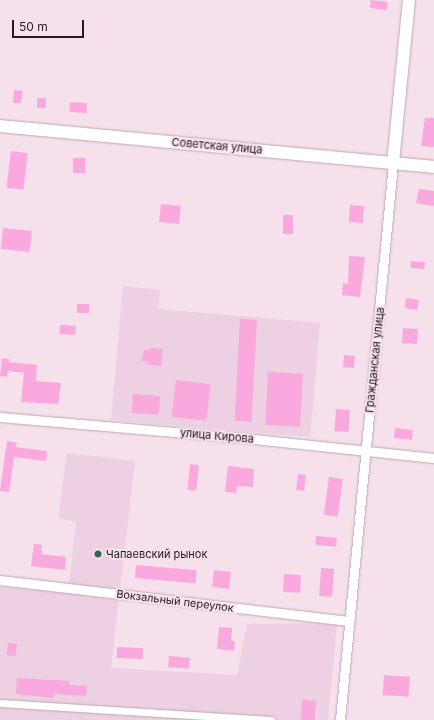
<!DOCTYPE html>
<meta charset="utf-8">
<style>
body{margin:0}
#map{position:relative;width:434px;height:720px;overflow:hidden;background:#f5e0ec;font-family:Inter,sans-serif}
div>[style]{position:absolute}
.built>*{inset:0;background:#edd1e2}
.building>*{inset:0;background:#f9a9dd;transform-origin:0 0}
.roads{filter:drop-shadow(0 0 1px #bda9b5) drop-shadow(0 0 1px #bda9b5)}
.pedestrian>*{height:7px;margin:-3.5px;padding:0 3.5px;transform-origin:3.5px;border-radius:3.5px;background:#fff}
.minor>*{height:9px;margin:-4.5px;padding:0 4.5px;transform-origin:4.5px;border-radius:4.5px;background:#fff}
.tertiary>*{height:12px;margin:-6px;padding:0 6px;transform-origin:6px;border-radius:6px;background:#fff}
.dots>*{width:11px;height:11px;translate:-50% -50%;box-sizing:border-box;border:2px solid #f5e0ec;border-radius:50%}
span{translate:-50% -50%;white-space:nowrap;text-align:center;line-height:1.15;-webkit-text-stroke:4px #f5e0ec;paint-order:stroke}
.street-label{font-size:11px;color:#241c21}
.poi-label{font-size:11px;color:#241c21}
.left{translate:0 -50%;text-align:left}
.scale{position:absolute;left:12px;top:20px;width:72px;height:18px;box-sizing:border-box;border:2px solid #241c21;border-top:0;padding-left:5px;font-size:12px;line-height:14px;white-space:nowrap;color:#241c21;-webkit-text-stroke:3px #f5e0ec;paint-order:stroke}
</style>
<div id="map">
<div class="built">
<i style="clip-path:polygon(123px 286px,160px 290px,158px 309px,320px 323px,310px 437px,111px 420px)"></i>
<i style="clip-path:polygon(67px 453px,135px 461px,111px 668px,237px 675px,247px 624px,337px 623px,328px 720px,0 720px,0 587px,68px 593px,76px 522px,58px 518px)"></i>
</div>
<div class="building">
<i style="left:371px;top:0;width:17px;height:8px;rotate:7deg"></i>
<i style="clip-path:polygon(14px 90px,23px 91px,21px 103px,13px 103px)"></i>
<i style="left:37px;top:98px;width:9px;height:10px"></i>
<i style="left:70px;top:102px;width:17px;height:10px;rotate:3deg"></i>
<i style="clip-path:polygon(425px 118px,434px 118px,434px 147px,421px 146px)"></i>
<i style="left:11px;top:151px;width:17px;height:37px;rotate:7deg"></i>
<i style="left:73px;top:158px;width:12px;height:15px"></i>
<i style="clip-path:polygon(419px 189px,434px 191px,434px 206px,416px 203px)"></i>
<i style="left:161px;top:204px;width:20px;height:18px;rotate:6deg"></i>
<i style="left:350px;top:205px;width:14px;height:17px;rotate:4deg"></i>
<i style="left:283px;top:215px;width:10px;height:19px"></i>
<i style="left:3px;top:228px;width:29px;height:21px;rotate:6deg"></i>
<i style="clip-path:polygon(349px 256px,365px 257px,360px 297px,342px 295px,343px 283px,348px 284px)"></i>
<i style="left:411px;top:261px;width:14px;height:7px;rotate:4deg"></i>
<i style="left:406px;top:298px;width:13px;height:10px;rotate:9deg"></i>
<i style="left:77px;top:304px;width:12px;height:9px"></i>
<i style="left:240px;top:319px;width:17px;height:102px;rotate:3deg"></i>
<i style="left:60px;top:325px;width:16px;height:9px;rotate:4deg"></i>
<i style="left:403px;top:328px;width:15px;height:15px;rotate:4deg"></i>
<i style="clip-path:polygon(151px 348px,163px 349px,161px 366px,148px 365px,148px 362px,142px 361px,144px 350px,150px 350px)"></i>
<i style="left:344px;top:355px;width:11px;height:12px;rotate:5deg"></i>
<i style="clip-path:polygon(2px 358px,9px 359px,9px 362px,37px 365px,36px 381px,61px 383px,58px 404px,21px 402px,24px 373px,8px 371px,7px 377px,0 376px)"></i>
<i style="left:268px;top:372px;width:35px;height:53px;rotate:3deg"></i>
<i style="left:176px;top:380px;width:35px;height:37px;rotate:7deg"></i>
<i style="left:133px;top:394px;width:27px;height:19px;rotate:4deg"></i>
<i style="left:336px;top:409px;width:14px;height:22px;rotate:4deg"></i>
<i style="left:395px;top:428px;width:18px;height:10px;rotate:6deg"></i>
<i style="clip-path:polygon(7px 441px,17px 443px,16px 447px,47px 451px,46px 461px,14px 457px,9px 492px,0 491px)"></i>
<i style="left:190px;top:464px;width:9px;height:26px;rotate:6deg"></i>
<i style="clip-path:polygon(228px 466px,254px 469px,253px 487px,237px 486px,236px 493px,225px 492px)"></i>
<i style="left:298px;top:474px;width:8px;height:16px;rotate:7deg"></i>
<i style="left:329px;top:477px;width:14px;height:38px;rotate:8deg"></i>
<i style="left:316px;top:536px;width:21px;height:9px;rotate:5deg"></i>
<i style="clip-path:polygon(34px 544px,42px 545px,41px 554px,66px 557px,65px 570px,31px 566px)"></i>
<i style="left:136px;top:565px;width:61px;height:13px;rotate:5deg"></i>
<i style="left:321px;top:568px;width:13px;height:28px;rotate:4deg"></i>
<i style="left:214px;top:570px;width:17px;height:17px;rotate:7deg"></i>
<i style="left:284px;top:574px;width:17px;height:18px;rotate:3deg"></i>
<i style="clip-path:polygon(219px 627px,232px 628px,231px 641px,235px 641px,234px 651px,217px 649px)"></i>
<i style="left:8px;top:643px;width:9px;height:12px;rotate:6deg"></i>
<i style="left:117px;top:647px;width:26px;height:11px;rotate:2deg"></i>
<i style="left:169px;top:656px;width:21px;height:11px;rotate:5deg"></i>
<i style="left:384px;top:675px;width:26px;height:20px;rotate:4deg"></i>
<i style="clip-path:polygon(17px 678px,70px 681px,70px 685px,87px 686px,86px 696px,54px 694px,54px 698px,16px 694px)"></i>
<i style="left:302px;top:700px;width:14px;height:20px;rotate:4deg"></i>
</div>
<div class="roads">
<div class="pedestrian">
<i style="left:0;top:703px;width:272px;rotate:3.6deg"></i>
</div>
<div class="minor">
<i style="left:0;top:417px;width:236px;rotate:4.9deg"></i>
<i style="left:235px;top:437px;width:200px;rotate:6deg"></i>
<i style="left:0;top:580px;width:351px;rotate:6.7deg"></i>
<i style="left:340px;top:720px;width:560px;rotate:-84.56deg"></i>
</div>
<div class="tertiary">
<i style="left:0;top:126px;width:436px;rotate:5.4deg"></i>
<i style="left:393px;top:163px;width:164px;rotate:-84.4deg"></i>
</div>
</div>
<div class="dots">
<i style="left:98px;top:554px;background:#32684e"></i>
</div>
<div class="street-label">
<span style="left:217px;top:146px;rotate:5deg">Советская улица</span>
<span style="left:375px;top:360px;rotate:-84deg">Гражданская улица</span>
<span style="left:217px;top:436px;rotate:5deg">улица Кирова</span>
<span style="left:175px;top:601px;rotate:7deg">Вокзальный переулок</span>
</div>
<div class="poi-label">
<span class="left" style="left:106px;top:554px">Чапаевский рынок</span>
</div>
<div class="scale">50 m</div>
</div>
